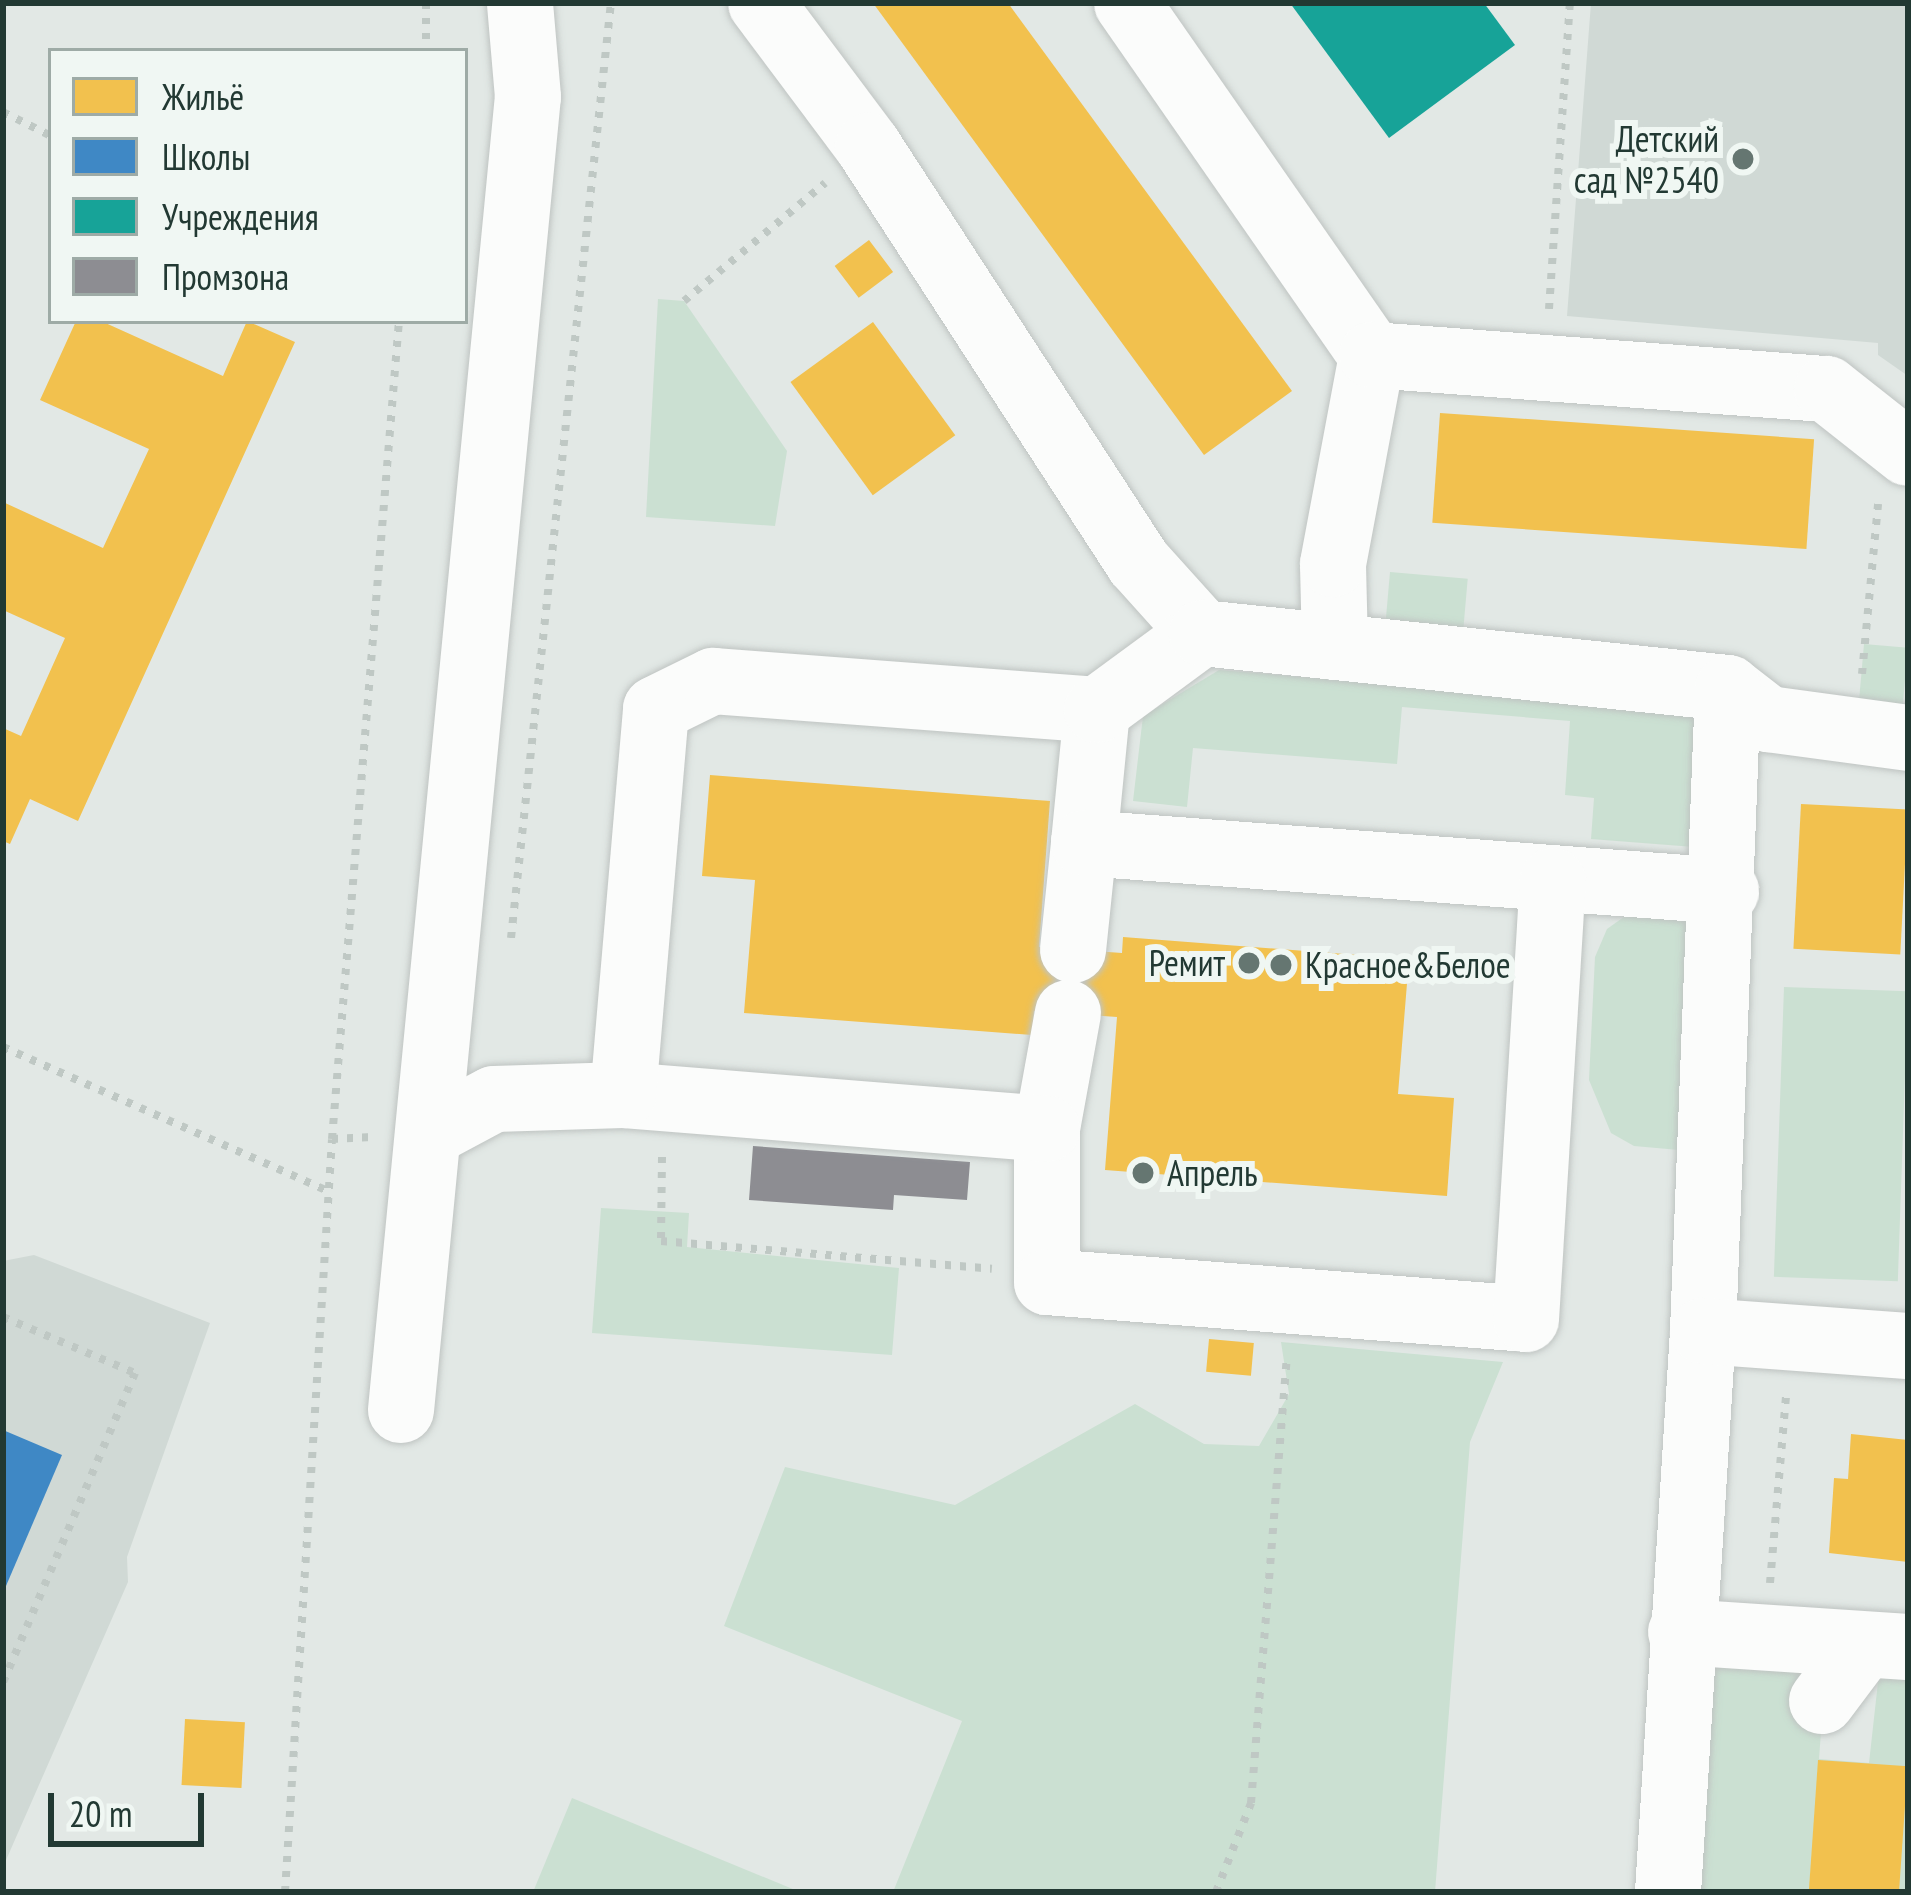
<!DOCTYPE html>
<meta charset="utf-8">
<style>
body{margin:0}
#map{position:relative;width:1911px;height:1895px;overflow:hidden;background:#e2e8e5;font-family:"PT Sans Narrow",sans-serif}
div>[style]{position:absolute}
.built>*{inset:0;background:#d0d9d5}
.green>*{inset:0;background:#cbe0d2;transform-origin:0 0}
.homes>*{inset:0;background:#f2c14e;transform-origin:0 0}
.schools>*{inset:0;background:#3f88c5}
.public>*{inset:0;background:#17a398}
.industry>*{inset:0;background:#8d8d92}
.path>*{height:8px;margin-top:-4px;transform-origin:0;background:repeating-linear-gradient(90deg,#bfc8c4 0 6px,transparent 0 15px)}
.roads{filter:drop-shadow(0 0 3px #bfc4c2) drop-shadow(0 0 3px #bfc4c2)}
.minor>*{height:66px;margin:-33px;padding:0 33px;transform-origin:33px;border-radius:33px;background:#fbfcfb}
.dots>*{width:33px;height:33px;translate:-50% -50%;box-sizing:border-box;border:6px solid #f0f7f3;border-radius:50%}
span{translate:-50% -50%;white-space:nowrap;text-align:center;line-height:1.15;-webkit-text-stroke:12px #f0f7f3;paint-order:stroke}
.poi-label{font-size:36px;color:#223933}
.right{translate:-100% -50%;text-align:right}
.left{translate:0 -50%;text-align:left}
.frame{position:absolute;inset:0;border:6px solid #223933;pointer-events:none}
.legend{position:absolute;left:48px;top:48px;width:420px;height:276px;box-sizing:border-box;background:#f0f7f3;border:3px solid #9eaba6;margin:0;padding:15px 21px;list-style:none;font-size:36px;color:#223933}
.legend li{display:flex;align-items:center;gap:24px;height:60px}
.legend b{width:60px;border:3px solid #9eaba6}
.scale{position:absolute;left:48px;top:1793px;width:156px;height:54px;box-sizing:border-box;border:6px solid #223933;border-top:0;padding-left:15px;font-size:36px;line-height:42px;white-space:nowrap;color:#223933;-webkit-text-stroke:9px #f0f7f3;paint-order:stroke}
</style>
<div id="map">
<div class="built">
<i style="clip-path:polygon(1591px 3px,1908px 3px,1908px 376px,1878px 355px,1878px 343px,1567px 316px)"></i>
<i style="clip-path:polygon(34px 1255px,210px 1323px,127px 1557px,128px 1582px,3px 1867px,3px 1261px)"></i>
</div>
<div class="green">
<i style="clip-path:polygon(658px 299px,684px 301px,787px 451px,775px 526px,646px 517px)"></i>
<i style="left:1390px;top:572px;width:78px;height:64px;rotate:5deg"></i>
<i style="left:1864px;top:644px;width:44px;height:61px;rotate:5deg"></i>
<i style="clip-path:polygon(1219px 670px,1705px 710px,1694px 847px,1591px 839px,1594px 798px,1565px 795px,1570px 721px,1402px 707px,1397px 764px,1193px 748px,1187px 807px,1133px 801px,1143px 716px)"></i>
<i style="clip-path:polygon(1628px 914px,1693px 918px,1679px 1150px,1634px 1146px,1611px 1133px,1589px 1080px,1595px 957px,1607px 929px)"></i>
<i style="left:1784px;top:987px;width:124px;height:290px;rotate:2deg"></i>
<i style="clip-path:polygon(601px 1208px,689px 1213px,687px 1247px,899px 1268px,892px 1355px,592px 1333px)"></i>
<i style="clip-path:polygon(1281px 1342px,1503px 1362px,1470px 1442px,1435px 1892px,893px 1892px,962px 1721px,724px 1626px,785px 1467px,955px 1505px,1135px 1404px,1204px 1444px,1259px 1446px,1289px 1394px)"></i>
<i style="clip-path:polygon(1735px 1656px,1826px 1664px,1819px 1759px,1869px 1763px,1879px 1673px,1908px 1676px,1908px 1892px,1685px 1892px,1699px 1677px)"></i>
<i style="clip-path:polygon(572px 1798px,800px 1892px,533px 1892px)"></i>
</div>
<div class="homes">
<i style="clip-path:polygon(873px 3px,1008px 3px,1292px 391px,1204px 455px)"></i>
<i style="left:869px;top:240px;width:40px;height:43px;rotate:53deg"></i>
<i style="clip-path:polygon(76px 321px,101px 321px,223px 376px,247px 321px,295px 342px,78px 821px,30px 799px,10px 844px,3px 841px,3px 728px,21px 736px,65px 638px,3px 610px,3px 502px,103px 548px,149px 449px,40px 400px)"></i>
<i style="left:873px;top:322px;width:140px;height:102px;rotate:54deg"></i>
<i style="left:1440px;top:413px;width:375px;height:110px;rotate:4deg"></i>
<i style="clip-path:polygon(710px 775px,1050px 801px,1039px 947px,1122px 953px,1123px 937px,1409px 959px,1398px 1094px,1454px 1098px,1447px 1196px,1105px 1170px,1117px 1017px,1034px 1011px,1032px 1035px,744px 1013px,755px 880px,702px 876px)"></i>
<i style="left:1801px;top:804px;width:107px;height:145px;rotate:3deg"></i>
<i style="left:1209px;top:1339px;width:45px;height:33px;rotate:5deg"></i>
<i style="clip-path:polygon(1851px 1434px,1908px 1440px,1908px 1562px,1829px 1553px,1834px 1478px,1848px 1479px)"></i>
<i style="left:185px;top:1719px;width:60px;height:66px;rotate:3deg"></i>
<i style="left:1818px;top:1760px;width:90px;height:132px;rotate:4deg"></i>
</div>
<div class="schools">
<i style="clip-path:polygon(3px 1430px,62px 1455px,3px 1593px)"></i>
</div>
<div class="public">
<i style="clip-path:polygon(1290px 3px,1484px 3px,1515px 45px,1389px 138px)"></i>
</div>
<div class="industry">
<i style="clip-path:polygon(753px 1146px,970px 1162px,967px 1200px,894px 1195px,893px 1210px,749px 1200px)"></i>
</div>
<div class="path">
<i style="left:426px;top:3px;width:48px;rotate:90deg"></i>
<i style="left:3px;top:112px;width:54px;rotate:26.6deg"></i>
<i style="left:684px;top:301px;width:184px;rotate:-39.9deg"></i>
<i style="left:1549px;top:309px;width:307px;rotate:-86.1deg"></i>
<i style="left:1862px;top:674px;width:171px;rotate:-84.6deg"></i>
<i style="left:511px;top:938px;width:940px;rotate:-83.9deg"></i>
<i style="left:3px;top:1047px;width:358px;rotate:23.9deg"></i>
<i style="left:332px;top:1139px;width:40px;rotate:-2.9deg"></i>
<i style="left:662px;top:1157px;width:84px;rotate:90.7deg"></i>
<i style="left:661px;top:1241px;width:332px;rotate:4.8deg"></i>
<i style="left:3px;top:1317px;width:143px;rotate:23deg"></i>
<i style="left:135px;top:1373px;width:337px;rotate:113.1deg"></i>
<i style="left:1770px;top:1583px;width:189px;rotate:-85.1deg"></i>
<i style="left:285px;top:1892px;width:754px;rotate:-86.43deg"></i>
<i style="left:332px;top:1139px;width:821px;rotate:-85.32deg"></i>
<i style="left:1216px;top:1892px;width:96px;rotate:-68.5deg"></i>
<i style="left:1251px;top:1803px;width:448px;rotate:-85.4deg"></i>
</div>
<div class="roads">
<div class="minor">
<i style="left:761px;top:3px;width:179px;rotate:53.2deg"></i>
<i style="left:868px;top:146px;width:496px;rotate:57deg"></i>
<i style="left:1138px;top:562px;width:96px;rotate:48deg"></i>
<i style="left:1127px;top:3px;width:429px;rotate:55.2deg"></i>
<i style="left:1335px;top:647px;width:83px;rotate:-91.4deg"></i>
<i style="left:1333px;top:564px;width:213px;rotate:-79.4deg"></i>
<i style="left:1372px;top:355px;width:456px;rotate:4.3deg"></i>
<i style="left:1827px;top:389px;width:103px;rotate:38.3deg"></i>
<i style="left:1084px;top:843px;width:134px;rotate:-84.4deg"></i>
<i style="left:1073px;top:950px;width:108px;rotate:-84.1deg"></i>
<i style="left:1084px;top:843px;width:644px;rotate:4.28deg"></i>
<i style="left:1068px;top:1013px;width:118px;rotate:100.3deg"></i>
<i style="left:1047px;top:1129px;width:153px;rotate:90deg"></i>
<i style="left:1047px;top:1282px;width:480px;rotate:4.4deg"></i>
<i style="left:1526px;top:1319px;width:439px;rotate:-86.5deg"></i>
<i style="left:1047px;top:1129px;width:425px;rotate:-175.4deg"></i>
<i style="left:623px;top:1095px;width:387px;rotate:-85.1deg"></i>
<i style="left:656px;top:709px;width:64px;rotate:-26.2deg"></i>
<i style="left:713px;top:681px;width:385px;rotate:4.3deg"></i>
<i style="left:1097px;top:710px;width:130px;rotate:-36.3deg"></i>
<i style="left:1202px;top:633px;width:529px;rotate:5.97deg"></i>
<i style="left:1728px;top:688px;width:51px;rotate:37.8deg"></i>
<i style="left:1768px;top:719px;width:141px;rotate:7.7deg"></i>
<i style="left:430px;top:1133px;width:72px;rotate:-28deg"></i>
<i style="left:494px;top:1099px;width:129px;rotate:-1.8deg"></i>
<i style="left:1703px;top:1331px;width:643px;rotate:-87.77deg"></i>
<i style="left:401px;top:1410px;width:1319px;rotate:-84.48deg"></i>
<i style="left:528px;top:97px;width:94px;rotate:-94.9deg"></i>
<i style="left:1681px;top:1632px;width:227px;rotate:3.8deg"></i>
<i style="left:1822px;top:1701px;width:70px;rotate:-53.1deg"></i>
<i style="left:1668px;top:1892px;width:562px;rotate:-86.43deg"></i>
<i style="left:1703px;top:1331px;width:206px;rotate:4.2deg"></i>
</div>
</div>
<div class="dots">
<i style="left:1743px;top:159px;background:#657671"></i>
<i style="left:1249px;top:963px;background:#657671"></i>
<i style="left:1281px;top:965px;background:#657671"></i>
<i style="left:1143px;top:1173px;background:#657671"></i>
</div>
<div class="poi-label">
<span class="right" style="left:1719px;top:159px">Детский<br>сад №2540</span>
<span class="right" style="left:1225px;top:963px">Ремит</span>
<span class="left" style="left:1305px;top:965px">Красное&amp;Белое</span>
<span class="left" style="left:1167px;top:1173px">Апрель</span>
</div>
<div class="frame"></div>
<ul class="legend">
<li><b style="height:33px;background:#f2c14e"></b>Жильё</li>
<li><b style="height:33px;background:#3f88c5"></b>Школы</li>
<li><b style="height:33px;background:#17a398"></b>Учреждения</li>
<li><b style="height:33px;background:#8d8d92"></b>Промзона</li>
</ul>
<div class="scale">20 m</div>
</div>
